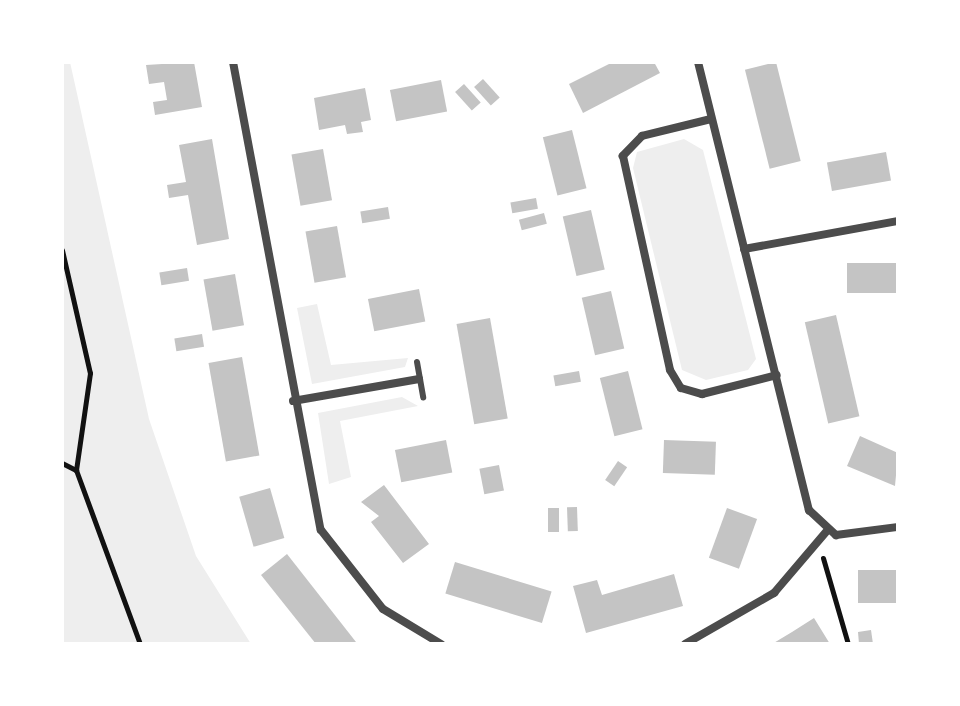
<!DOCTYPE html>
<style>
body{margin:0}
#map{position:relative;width:960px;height:706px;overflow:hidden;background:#fff;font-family:"Source Sans 3",sans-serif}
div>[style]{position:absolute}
.green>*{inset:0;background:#eee}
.building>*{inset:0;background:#c4c4c4;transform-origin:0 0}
.path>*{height:5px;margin:-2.5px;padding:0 2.5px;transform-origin:2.5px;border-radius:2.5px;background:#111}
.service>*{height:6px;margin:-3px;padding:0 3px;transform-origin:3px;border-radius:3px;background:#4c4c4c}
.minor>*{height:8px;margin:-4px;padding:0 4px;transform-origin:4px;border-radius:4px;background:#4c4c4c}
span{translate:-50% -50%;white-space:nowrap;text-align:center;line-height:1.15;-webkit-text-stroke:7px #fff;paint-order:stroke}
.frame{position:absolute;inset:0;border:64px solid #fff;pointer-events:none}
</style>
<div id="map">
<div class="green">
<i style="clip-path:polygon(62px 62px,70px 62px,149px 419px,196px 556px,251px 644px,62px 644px)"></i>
<i style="clip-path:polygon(684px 139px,703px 150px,756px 359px,748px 370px,706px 380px,682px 370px,633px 168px,637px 152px)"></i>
<i style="clip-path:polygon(317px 304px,331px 365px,408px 358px,405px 367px,312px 384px,297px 308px)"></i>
<i style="clip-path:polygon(402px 397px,418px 406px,340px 421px,351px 477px,329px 484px,318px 413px)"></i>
</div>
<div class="building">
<i style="clip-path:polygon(194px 62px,202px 107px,155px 115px,153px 102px,167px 100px,164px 82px,149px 84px,146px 65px)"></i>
<i style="clip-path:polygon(613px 62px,654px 62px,660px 73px,583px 113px,569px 84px)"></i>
<i style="left:776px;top:62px;width:102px;height:32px;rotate:76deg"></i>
<i style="left:483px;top:79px;width:25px;height:12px;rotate:48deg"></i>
<i style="left:441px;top:80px;width:32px;height:52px;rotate:79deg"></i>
<i style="left:464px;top:84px;width:25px;height:12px;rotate:48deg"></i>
<i style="clip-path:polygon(365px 88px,371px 120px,361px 122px,363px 132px,347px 134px,345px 125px,319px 130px,314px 98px)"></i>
<i style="left:572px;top:130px;width:60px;height:30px;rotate:76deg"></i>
<i style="clip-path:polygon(212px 139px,229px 239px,197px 245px,188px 195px,169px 198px,167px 185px,186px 182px,179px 145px)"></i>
<i style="left:323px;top:149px;width:52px;height:32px;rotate:80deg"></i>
<i style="left:886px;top:152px;width:29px;height:60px;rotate:80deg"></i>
<i style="left:536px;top:198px;width:11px;height:26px;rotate:80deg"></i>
<i style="left:388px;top:207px;width:12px;height:28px;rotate:81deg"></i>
<i style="left:591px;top:210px;width:61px;height:29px;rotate:77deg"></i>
<i style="left:544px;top:213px;width:11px;height:26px;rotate:75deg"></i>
<i style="left:337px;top:226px;width:52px;height:32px;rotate:80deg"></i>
<i style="left:898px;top:263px;width:30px;height:51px;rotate:90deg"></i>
<i style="left:187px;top:268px;width:13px;height:28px;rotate:81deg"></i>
<i style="left:235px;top:274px;width:52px;height:32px;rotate:80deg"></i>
<i style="left:419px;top:289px;width:33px;height:52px;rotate:79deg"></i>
<i style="left:611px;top:291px;width:59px;height:30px;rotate:77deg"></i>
<i style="left:836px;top:315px;width:104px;height:32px;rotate:77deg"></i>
<i style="left:490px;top:318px;width:102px;height:34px;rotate:80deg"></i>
<i style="left:202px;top:334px;width:13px;height:28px;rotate:81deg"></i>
<i style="left:242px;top:357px;width:100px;height:34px;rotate:80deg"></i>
<i style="left:579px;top:371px;width:11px;height:26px;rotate:80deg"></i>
<i style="left:628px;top:371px;width:60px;height:29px;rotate:76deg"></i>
<i style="clip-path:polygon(860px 436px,898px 453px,895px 486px,847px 466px)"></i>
<i style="left:446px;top:440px;width:33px;height:52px;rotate:79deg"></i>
<i style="left:664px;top:440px;width:52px;height:33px;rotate:2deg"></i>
<i style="left:618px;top:461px;width:11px;height:23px;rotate:34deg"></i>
<i style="left:499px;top:465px;width:26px;height:20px;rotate:79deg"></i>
<i style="clip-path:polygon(384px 485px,429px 544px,403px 563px,371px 522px,379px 516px,361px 502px)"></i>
<i style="left:270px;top:488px;width:52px;height:32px;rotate:74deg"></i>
<i style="left:577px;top:507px;width:24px;height:10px;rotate:88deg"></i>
<i style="left:559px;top:508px;width:24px;height:11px;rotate:90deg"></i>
<i style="left:727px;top:508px;width:32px;height:53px;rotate:20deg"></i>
<i style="clip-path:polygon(287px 554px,356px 642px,353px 644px,316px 644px,261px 575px)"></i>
<i style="left:455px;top:562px;width:101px;height:33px;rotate:17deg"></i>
<i style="left:898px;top:570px;width:33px;height:40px;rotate:90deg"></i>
<i style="clip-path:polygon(674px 574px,683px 606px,586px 633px,573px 586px,597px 580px,602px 595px)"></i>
<i style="clip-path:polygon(814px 618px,830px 644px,772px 644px,792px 632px)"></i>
<i style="clip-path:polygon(871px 630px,873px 644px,859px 644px,858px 632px)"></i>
</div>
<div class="path">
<i style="left:62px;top:250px;width:126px;rotate:77.2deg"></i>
<i style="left:90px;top:373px;width:98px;rotate:98.2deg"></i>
<i style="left:62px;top:463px;width:16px;rotate:27deg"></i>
<i style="left:76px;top:470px;width:185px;rotate:69.8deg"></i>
<i style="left:823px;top:558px;width:90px;rotate:73.8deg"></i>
</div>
<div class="service">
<i style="left:417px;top:362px;width:36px;rotate:80deg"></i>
</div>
<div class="minor">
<i style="left:233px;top:62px;width:476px;rotate:79.4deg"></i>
<i style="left:321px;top:530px;width:100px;rotate:51.9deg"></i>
<i style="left:383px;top:609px;width:68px;rotate:31.1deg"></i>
<i style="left:698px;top:62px;width:462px;rotate:76.1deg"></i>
<i style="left:809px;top:510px;width:37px;rotate:43deg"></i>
<i style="left:836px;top:535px;width:63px;rotate:-7.4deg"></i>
<i style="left:711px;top:119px;width:71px;rotate:166.2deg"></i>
<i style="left:642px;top:136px;width:28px;rotate:134deg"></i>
<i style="left:623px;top:156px;width:219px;rotate:77.6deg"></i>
<i style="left:670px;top:370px;width:21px;rotate:59deg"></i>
<i style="left:681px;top:388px;width:22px;rotate:16deg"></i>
<i style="left:702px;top:394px;width:77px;rotate:-14.2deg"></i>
<i style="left:744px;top:249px;width:157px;rotate:-10.3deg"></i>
<i style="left:293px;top:401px;width:128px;rotate:-9.9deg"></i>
<i style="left:685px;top:644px;width:103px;rotate:-29.8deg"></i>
<i style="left:774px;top:593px;width:80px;rotate:-49.6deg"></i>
</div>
<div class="frame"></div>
</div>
